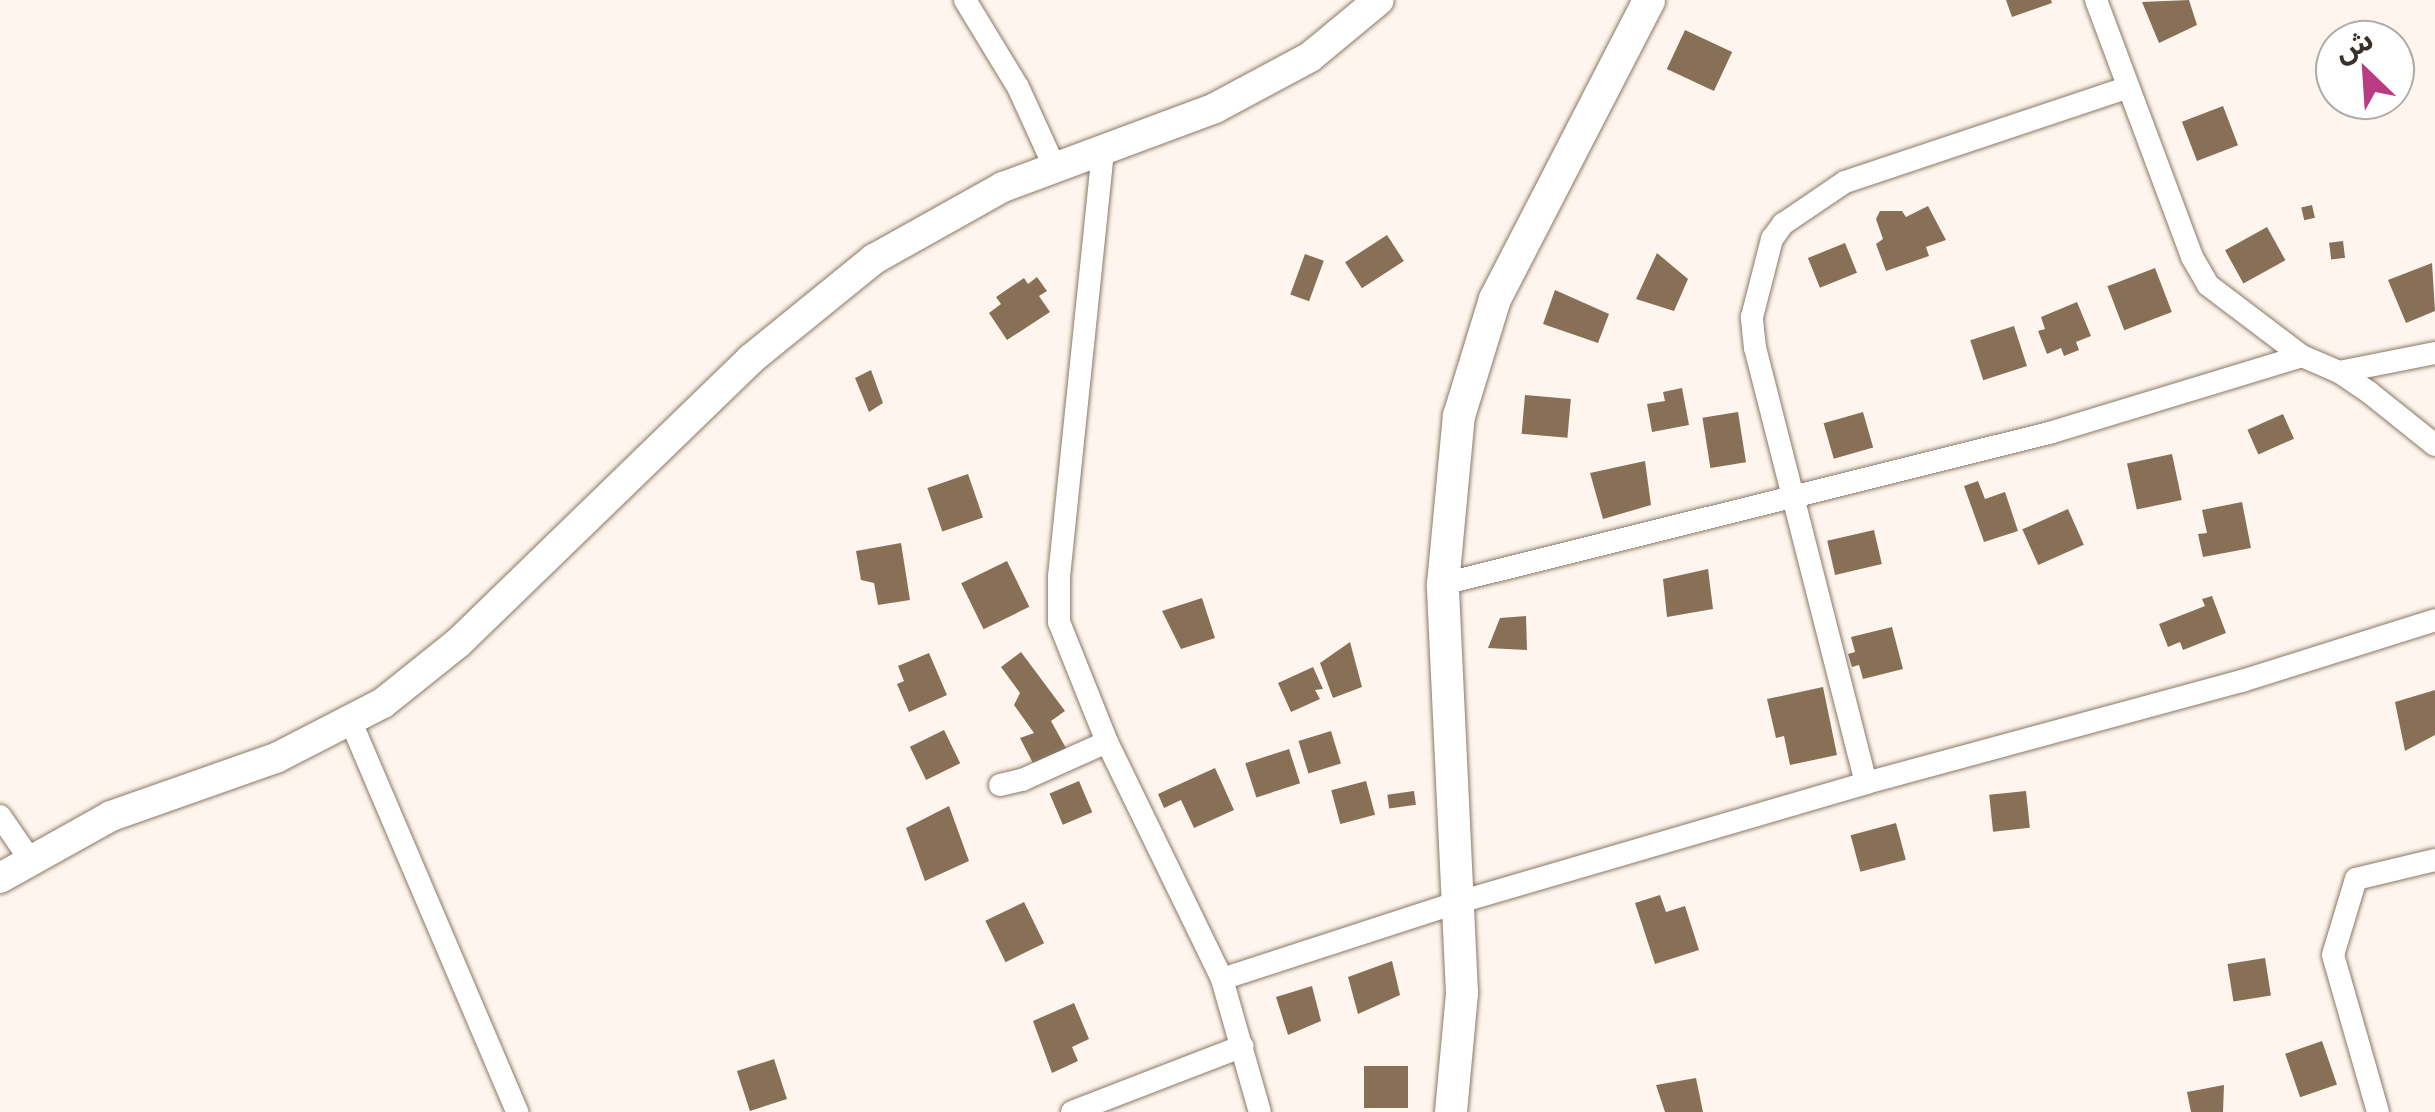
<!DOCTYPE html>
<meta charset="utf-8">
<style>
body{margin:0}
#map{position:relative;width:2435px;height:1112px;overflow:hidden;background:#fef6ee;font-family:"Open Sans","Noto Sans Arabic",sans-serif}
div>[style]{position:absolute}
.building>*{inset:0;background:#877056;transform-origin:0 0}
.roads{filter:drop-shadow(0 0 2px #8a7966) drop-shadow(0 0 2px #8a7966)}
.minor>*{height:22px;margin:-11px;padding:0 11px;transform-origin:11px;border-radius:11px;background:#fff}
.tertiary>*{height:30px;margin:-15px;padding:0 15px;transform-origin:15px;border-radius:15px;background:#fff}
.secondary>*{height:32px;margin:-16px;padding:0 16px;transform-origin:16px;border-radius:16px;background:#fff}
span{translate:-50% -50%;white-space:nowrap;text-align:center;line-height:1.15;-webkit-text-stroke:10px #fff;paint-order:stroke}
.north{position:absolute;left:2315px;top:20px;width:100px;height:100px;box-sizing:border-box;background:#fff;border:2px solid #b0ada9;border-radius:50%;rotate:335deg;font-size:28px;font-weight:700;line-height:40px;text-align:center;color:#393129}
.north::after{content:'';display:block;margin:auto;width:35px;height:45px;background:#bb3a84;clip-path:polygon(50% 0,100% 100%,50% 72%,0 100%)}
</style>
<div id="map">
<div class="building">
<i style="clip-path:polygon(2006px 0,2051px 0,2052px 3px,2012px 17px)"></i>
<i style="clip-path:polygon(2189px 0,2197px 25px,2159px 43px,2142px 2px)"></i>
<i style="left:1685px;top:30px;width:52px;height:43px;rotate:25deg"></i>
<i style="left:2223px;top:106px;width:42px;height:44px;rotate:69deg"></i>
<i style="left:2312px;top:205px;width:13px;height:11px;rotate:77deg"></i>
<i style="clip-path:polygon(1928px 206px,1946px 240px,1926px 247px,1929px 256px,1886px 271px,1876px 244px,1883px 239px,1876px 219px,1880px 211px,1902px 211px,1906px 217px)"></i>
<i style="left:2267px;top:227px;width:38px;height:48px;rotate:61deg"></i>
<i style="left:1387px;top:235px;width:31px;height:50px;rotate:57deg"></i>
<i style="left:2343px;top:241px;width:17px;height:14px;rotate:83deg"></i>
<i style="left:1845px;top:243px;width:32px;height:40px;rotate:68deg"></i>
<i style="clip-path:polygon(1657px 253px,1688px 279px,1674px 311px,1636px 299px)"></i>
<i style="left:1305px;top:254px;width:20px;height:43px;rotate:20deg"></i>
<i style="clip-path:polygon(2432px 263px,2435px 311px,2406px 323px,2388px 280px)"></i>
<i style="left:2155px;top:268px;width:47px;height:51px;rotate:69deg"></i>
<i style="clip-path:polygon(1037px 277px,1047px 291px,1039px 296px,1050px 312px,1007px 340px,989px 313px,1001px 304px,996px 297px,1024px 278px,1028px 284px)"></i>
<i style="clip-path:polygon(1555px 290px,1609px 314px,1598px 343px,1543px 324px)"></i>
<i style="clip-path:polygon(2077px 302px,2091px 336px,2076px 342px,2079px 350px,2064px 356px,2061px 348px,2047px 354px,2038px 331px,2045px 329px,2041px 317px)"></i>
<i style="left:2014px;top:326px;width:42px;height:46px;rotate:72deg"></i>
<i style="clip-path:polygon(871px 370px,883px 403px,869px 412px,855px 378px)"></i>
<i style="clip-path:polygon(1682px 388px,1689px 425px,1652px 432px,1647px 404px,1665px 401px,1663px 392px)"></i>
<i style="left:1525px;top:395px;width:46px;height:39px;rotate:5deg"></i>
<i style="left:1738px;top:412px;width:51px;height:36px;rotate:81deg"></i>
<i style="left:1863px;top:412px;width:37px;height:41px;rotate:74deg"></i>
<i style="left:2283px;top:414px;width:27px;height:39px;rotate:66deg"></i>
<i style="left:2172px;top:454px;width:47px;height:46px;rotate:78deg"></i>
<i style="clip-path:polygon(1645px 461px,1651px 505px,1603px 519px,1590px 473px)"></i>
<i style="left:968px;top:474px;width:46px;height:43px;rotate:71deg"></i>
<i style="clip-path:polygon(1978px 481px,1985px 499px,2005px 492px,2018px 531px,1984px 542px,1964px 486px)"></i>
<i style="clip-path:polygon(2242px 502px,2251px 548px,2203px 557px,2198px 534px,2207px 533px,2202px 510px)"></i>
<i style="left:2068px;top:509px;width:39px;height:50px;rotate:66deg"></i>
<i style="left:1874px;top:530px;width:35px;height:48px;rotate:77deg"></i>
<i style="clip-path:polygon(901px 543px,910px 600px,878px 605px,874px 583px,861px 580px,856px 551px)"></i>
<i style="left:1007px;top:561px;width:51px;height:51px;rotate:64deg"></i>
<i style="clip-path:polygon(1708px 569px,1713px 609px,1667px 617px,1663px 579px)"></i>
<i style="clip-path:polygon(2212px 596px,2226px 633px,2183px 650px,2180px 642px,2168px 647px,2159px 624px,2205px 606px,2202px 599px)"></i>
<i style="clip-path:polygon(1202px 598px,1215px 638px,1181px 649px,1162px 611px)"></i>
<i style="clip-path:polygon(1526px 616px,1527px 650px,1488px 648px,1500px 618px)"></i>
<i style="clip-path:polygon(1892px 627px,1903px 669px,1863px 679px,1859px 665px,1852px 667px,1848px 654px,1855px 652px,1851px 637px)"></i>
<i style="clip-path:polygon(1350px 642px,1362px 687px,1333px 698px,1320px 663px)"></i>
<i style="clip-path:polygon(1021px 652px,1065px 711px,1051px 721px,1067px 750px,1035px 767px,1020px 738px,1034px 733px,1014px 705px,1020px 693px,1001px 667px)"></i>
<i style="clip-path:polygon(929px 653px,947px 695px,909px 712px,897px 684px,904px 681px,898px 666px)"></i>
<i style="clip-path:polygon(1313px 667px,1323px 689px,1315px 690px,1320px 699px,1291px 712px,1278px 683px)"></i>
<i style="clip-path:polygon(1823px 687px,1837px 755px,1790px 765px,1784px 736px,1776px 738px,1767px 699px)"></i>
<i style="clip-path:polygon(2435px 690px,2435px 735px,2405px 751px,2395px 702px)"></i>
<i style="left:944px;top:730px;width:37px;height:38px;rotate:64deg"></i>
<i style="left:1331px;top:731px;width:34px;height:34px;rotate:73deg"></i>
<i style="left:1289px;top:749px;width:36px;height:46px;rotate:72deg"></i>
<i style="clip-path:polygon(1215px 768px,1234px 810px,1194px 828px,1181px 800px,1164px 808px,1158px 794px)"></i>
<i style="left:1079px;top:781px;width:34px;height:32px;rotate:67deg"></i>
<i style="left:1366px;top:781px;width:35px;height:36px;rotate:75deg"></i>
<i style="left:1414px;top:791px;width:14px;height:27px;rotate:82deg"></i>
<i style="left:2026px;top:791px;width:37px;height:37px;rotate:84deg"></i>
<i style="clip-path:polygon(949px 806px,969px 861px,925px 881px,906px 828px)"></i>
<i style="left:1896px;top:823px;width:38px;height:47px;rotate:75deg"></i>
<i style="clip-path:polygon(1660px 895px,1666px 912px,1685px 906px,1699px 950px,1655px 964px,1635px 903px)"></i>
<i style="left:1024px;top:902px;width:46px;height:43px;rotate:64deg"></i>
<i style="left:2265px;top:958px;width:38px;height:38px;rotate:81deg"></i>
<i style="clip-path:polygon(1392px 961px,1400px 995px,1358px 1014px,1348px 977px)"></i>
<i style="clip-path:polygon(1312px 986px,1321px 1021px,1288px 1035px,1276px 997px)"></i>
<i style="clip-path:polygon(1074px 1003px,1089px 1039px,1072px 1047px,1078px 1061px,1052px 1073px,1033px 1021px)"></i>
<i style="left:2322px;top:1041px;width:46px;height:39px;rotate:71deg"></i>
<i style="left:774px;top:1059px;width:42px;height:39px;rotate:72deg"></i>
<i style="left:1408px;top:1066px;width:42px;height:44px;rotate:90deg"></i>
<i style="clip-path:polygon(1696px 1078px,1703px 1112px,1665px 1112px,1656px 1085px)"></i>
<i style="clip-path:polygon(2224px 1085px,2223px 1112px,2191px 1112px,2187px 1092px)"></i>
</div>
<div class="roads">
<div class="minor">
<i style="left:965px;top:0;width:102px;rotate:58.7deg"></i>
<i style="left:1018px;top:87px;width:87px;rotate:65.5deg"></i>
<i style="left:2096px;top:0;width:274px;rotate:69.5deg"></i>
<i style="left:2192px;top:257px;width:32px;rotate:60deg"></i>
<i style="left:2208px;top:285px;width:118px;rotate:37.1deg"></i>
<i style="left:2302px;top:356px;width:40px;rotate:23.4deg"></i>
<i style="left:2339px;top:372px;width:37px;rotate:34deg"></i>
<i style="left:2370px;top:393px;width:83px;rotate:38.7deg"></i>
<i style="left:1103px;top:151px;width:428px;rotate:95.9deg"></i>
<i style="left:1059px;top:577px;width:45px;rotate:90deg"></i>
<i style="left:1059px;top:622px;width:129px;rotate:68.2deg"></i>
<i style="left:1107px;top:742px;width:263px;rotate:64.1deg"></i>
<i style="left:1222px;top:979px;width:138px;rotate:74.1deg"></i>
<i style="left:2339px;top:372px;width:98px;rotate:-11.2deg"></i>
<i style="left:1443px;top:584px;width:625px;rotate:-13.99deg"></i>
<i style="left:2049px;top:433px;width:264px;rotate:-16.9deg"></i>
<i style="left:351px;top:722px;width:424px;rotate:66.9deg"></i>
<i style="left:1866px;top:783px;width:449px;rotate:-104.3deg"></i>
<i style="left:1755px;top:348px;width:31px;rotate:-96deg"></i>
<i style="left:1752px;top:317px;width:81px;rotate:-75.6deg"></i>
<i style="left:1772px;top:239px;width:19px;rotate:-54deg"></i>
<i style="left:1783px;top:224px;width:75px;rotate:-34.1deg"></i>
<i style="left:1845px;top:182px;width:296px;rotate:-18.5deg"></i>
<i style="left:1000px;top:785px;width:23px;rotate:-13deg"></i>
<i style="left:1022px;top:780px;width:93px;rotate:-24.1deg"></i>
<i style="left:0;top:816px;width:55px;rotate:55.4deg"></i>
<i style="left:1222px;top:979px;width:246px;rotate:-18deg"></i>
<i style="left:1456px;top:903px;width:427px;rotate:-16.3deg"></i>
<i style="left:1866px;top:783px;width:390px;rotate:-15.2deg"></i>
<i style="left:2242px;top:681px;width:202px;rotate:-17.5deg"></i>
<i style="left:1072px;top:1112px;width:183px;rotate:-21.1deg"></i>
<i style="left:2378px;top:1112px;width:163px;rotate:-106deg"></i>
<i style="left:2333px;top:955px;width:79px;rotate:-73.2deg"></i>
<i style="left:2356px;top:879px;width:81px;rotate:-13.5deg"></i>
</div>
<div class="tertiary">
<i style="left:0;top:878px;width:127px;rotate:-29.2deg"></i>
<i style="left:111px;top:816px;width:175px;rotate:-19.4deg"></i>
<i style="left:276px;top:758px;width:120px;rotate:-27.2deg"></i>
<i style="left:383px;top:703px;width:96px;rotate:-38.7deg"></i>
<i style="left:458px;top:643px;width:408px;rotate:-44.1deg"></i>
<i style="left:751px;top:359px;width:159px;rotate:-39.1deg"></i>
<i style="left:874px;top:259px;width:148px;rotate:-29.2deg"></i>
<i style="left:1003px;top:187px;width:226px;rotate:-20.4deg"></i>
<i style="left:1215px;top:108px;width:108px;rotate:-28.2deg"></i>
<i style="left:1310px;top:57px;width:89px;rotate:-39.6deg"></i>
</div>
<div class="secondary">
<i style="left:1451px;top:1112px;width:120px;rotate:-84.7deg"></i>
<i style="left:1462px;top:993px;width:409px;rotate:-92.7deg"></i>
<i style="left:1443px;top:584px;width:169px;rotate:-84.6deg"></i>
<i style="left:1459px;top:416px;width:122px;rotate:-72.9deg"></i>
<i style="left:1495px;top:299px;width:336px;rotate:-62.7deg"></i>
</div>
</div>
<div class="north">ش</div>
</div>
